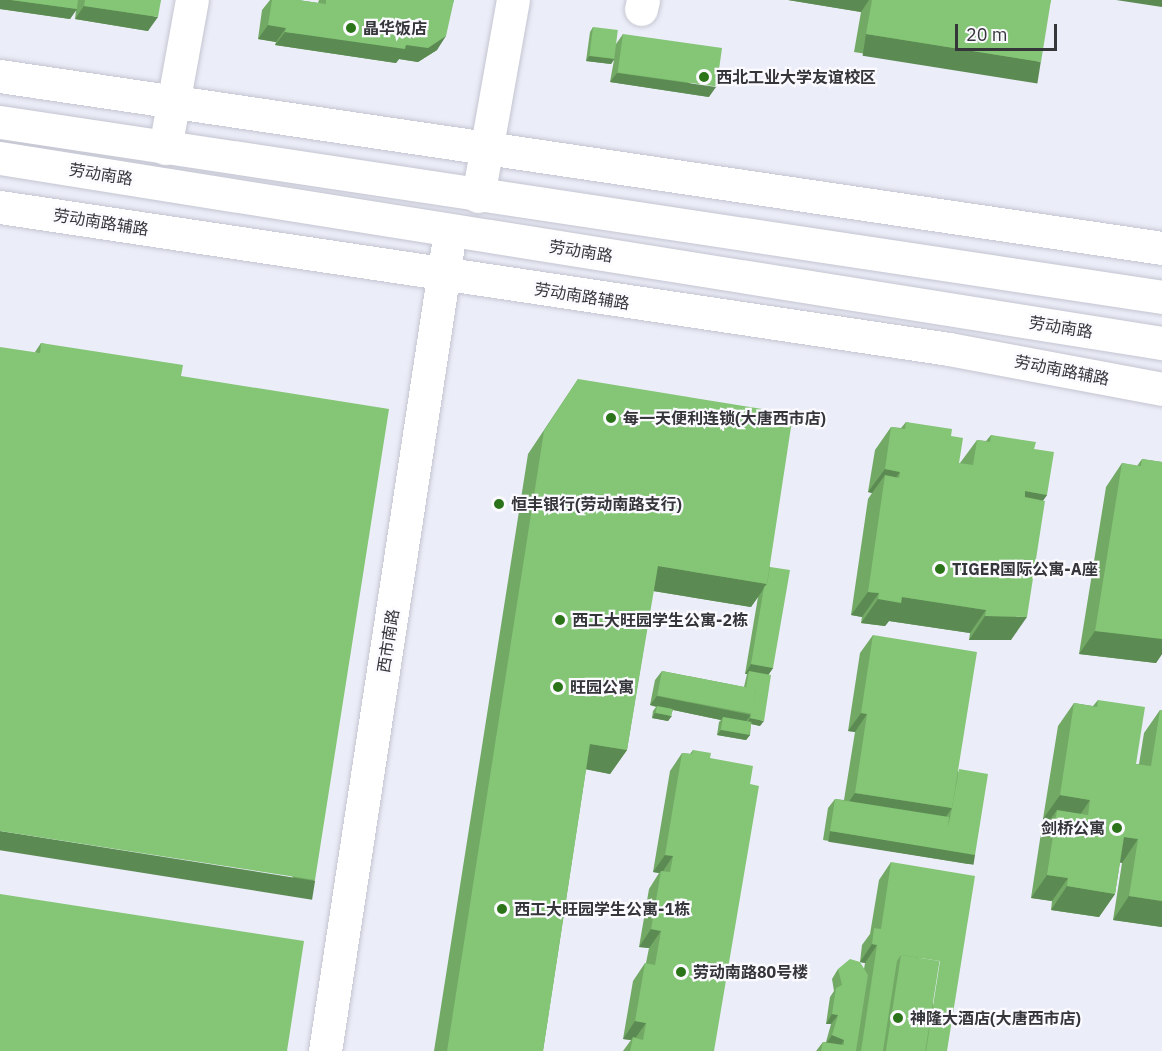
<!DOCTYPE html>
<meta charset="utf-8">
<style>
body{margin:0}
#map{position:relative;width:1162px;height:1051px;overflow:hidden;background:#ebedf8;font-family:"IBM Plex Sans","Noto Sans SC",sans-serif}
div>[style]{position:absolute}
.roads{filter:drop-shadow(0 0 2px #c3c5d0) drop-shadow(0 0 2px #c3c5d0)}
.minor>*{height:33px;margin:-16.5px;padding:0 16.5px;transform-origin:16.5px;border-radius:16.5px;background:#fff}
.major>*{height:33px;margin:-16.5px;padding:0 16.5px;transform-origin:16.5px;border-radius:16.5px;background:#fff}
.wall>*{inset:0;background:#72a965}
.shaded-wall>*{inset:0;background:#5c8a53;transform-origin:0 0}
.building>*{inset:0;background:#84c576;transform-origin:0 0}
.dots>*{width:16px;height:16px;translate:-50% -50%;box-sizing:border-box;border:3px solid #fafaff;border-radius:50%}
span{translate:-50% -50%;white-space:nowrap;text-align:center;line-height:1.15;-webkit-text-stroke:4.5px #fafaff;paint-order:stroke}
.poi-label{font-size:16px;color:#35363a;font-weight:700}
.left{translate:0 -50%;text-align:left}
.right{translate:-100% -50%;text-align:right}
.street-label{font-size:16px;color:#35363a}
.scale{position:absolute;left:955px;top:24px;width:102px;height:27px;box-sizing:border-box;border:3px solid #35363a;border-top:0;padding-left:8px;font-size:18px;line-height:21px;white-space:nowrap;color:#35363a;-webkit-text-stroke:4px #fafaff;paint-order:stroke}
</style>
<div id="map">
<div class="roads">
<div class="minor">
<i style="left:641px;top:9px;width:9px;rotate:-77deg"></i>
<i style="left:0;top:76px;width:1175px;rotate:8.42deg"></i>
<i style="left:165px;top:148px;width:150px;rotate:-79.7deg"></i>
<i style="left:478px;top:196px;width:199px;rotate:-79.9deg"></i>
<i style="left:0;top:207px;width:960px;rotate:8.51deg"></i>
<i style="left:949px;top:349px;width:217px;rotate:10.6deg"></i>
<i style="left:325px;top:1051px;width:829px;rotate:-81.33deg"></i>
</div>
<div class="major">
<i style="left:0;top:122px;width:1175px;rotate:8.56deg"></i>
<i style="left:0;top:158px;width:1177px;rotate:9.05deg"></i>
</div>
</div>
<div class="wall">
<i style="clip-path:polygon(0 0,161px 0,148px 31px,75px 19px,76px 10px,70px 19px,0 9px)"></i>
<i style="clip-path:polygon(270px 0,298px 0,318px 3px,319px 0,454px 0,437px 50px,418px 62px,399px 59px,396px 63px,275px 45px,276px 42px,258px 39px,262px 10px)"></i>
<i style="clip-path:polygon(788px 0,1051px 0,1029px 80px,854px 52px,861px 12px)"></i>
<i style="clip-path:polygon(593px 27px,616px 44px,623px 34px,709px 97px,610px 82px,614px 60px,611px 64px,586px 61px,590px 32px)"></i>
<i style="clip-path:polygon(41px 343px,181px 376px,315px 880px,303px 898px,35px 352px)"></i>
<i style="clip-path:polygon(578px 379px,770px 567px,773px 668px,769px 674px,760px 726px,751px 724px,750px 735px,746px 740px,717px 735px,719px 722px,721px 720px,673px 710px,668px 721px,652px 718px,653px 711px,656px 707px,650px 705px,655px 680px,662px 671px,744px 687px,747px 674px,745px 674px,758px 597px,751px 607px,653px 591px,627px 750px,610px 774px,586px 769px,543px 1051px,434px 1051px,528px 454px)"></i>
<i style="clip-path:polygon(906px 422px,951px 436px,959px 463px,960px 463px,977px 440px,986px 441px,991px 435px,1034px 449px,1047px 495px,1043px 500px,1011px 640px,969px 640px,970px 633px,889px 621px,885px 626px,861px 623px,862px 617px,851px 615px,868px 499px,872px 493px,868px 492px,875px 450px,891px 427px,901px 428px)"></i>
<i style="clip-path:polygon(1142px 459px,1162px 462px,1162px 654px,1156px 663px,1079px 654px,1106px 487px,1122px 463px,1137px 466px)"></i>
<i style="clip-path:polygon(873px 635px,958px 770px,975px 855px,968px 864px,823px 840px,828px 808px,835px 799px,844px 800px,855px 732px,848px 731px,860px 653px)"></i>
<i style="clip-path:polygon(1098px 700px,1136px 764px,1139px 764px,1144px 733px,1160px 710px,1162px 927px,1113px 920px,1122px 863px,1120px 862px,1115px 894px,1099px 917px,1051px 910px,1052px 901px,1031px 898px,1041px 833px,1050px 820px,1043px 819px,1058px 726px,1074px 703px,1093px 706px)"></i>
<i style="clip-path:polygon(693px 750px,710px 758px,714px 1051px,623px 1051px,631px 1040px,623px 1039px,633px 981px,645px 963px,646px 963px,649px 948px,639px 947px,649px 889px,659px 873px,653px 872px,670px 771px,682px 753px,690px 754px)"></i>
<i style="clip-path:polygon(891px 862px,947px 1051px,816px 1051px,823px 1042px,826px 1042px,831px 1024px,826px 1024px,830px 997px,834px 991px,832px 979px,838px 969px,864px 969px,865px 963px,860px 962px,862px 945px,870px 934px,879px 880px)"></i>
</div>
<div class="shaded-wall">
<i style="clip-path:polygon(0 0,11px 0,77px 9px,70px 19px,0 9px)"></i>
<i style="clip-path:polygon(788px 0,869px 0,861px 12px)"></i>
<i style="clip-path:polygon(1116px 0,1162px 0,1162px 7px)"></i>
<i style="clip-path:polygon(84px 6px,158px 17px,148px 31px,75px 19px)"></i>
<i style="clip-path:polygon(268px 25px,286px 28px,276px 42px,258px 39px)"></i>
<i style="clip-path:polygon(285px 32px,406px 45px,446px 36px,437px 50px,418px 62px,399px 59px,396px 63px,275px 45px)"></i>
<i style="left:866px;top:34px;width:177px;height:22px;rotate:9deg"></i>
<i style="clip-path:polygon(589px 56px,614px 59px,611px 64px,586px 61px)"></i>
<i style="clip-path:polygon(617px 73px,716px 87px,709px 97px,610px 82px)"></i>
<i style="clip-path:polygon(885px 469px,900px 472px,884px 495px,885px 475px,872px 493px,868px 492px)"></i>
<i style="clip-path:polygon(1025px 491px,1047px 495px,1031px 518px,1009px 515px)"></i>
<i style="clip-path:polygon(658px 566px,767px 584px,751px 607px,641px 589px)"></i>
<i style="clip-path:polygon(868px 592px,879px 593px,862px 617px,851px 615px)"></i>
<i style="clip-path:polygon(902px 597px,986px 610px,970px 633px,889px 621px,885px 626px,861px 623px,878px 599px)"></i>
<i style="clip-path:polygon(985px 616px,1027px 617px,1011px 640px,969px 640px)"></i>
<i style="clip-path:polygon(1095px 631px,1162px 637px,1162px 654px,1156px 663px,1079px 654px)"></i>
<i style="clip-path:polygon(751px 664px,773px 668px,766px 678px,749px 671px,747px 674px,745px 674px)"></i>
<i style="clip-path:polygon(657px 696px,751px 715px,744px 724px,723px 717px,721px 720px,650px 705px)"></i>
<i style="clip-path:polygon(655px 713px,672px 716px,668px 721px,652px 718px)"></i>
<i style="clip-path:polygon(861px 713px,867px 714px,855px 732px,848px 731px)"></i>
<i style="clip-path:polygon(750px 718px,764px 721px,760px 726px,747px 723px)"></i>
<i style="clip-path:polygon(721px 730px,750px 735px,746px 740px,717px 735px)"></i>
<i style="clip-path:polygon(590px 744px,627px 750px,610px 774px,574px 767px)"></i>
<i style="clip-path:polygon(855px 793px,952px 808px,940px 825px,843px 810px)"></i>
<i style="clip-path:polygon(1060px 795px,1090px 800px,1074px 824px,1057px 810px,1050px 820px,1043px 819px)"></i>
<i style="left:0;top:831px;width:319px;height:19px;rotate:9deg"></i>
<i style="left:830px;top:831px;width:147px;height:11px;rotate:9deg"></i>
<i style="clip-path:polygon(1124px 837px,1138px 839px,1122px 863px,1108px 860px)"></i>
<i style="clip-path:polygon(665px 855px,673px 856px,661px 874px,661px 871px,659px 873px,653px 872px)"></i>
<i style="clip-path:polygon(1047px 875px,1068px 878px,1052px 901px,1031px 898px)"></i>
<i style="clip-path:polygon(1067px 886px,1115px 894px,1099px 917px,1051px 910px)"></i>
<i style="clip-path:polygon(1129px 896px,1162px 901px,1162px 927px,1113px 920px)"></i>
<i style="clip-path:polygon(651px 929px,661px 931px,649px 948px,639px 947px)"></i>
<i style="clip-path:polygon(872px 944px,877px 945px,865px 963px,860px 962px)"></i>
<i style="clip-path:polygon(832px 1014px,838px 1015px,831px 1024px,826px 1024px)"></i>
<i style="clip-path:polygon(635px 1021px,646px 1023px,634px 1040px,633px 1037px,631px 1040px,623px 1039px)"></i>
<i style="clip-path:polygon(832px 1035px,844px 1040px,838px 1050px,825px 1045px)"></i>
</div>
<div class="building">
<i style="clip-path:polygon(11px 0,78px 0,77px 9px)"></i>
<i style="clip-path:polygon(85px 0,161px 0,158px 17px,84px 6px)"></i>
<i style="clip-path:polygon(272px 0,298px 0,326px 4px,326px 0,454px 0,446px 36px,428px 48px,406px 45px,405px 49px,285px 32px,286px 28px,268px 25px)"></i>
<i style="clip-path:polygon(872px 0,1051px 0,1041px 62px,866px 34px)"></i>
<i style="left:593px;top:27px;width:25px;height:29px;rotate:7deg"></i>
<i style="left:623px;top:34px;width:100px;height:39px;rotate:8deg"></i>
<i style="clip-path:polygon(41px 343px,183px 365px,181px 376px,389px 409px,315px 880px,0 831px,0 347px,40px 353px)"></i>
<i style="clip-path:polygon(578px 379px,793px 414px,767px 584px,658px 566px,627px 750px,590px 744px,543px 1051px,447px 1051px,544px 431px)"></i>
<i style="clip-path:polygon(906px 422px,952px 429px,951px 436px,963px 438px,959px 463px,973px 465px,977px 440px,990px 442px,991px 435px,1036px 442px,1034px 449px,1054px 452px,1047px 495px,1025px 491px,1025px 497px,1045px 501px,1027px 617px,985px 616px,986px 610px,902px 597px,901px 603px,878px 599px,879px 593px,868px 592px,885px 475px,899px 478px,900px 472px,885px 469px,891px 427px,905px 429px)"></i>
<i style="clip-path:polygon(1142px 459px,1162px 462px,1162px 639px,1095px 631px,1122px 463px,1141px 466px)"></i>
<i style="clip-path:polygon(770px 567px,790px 570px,773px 668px,751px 664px,764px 587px,767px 584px)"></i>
<i style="clip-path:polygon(873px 635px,977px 652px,952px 808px,855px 793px,867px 714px,861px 713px)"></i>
<i style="left:662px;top:671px;width:96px;height:25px;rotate:11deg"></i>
<i style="clip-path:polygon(749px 671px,771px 675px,764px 721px,750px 718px,756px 690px,746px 688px)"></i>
<i style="clip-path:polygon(1098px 700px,1145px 707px,1136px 764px,1151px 766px,1160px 710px,1162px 710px,1162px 901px,1129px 896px,1138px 839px,1124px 837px,1115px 894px,1067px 886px,1068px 878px,1047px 875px,1057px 810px,1088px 815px,1090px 800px,1060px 795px,1074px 703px,1097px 707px)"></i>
<i style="left:657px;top:706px;width:16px;height:7px;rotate:11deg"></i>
<i style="left:723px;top:717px;width:29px;height:13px;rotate:10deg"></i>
<i style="clip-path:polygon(693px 750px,711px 753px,710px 758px,753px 766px,750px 784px,759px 786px,714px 1051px,630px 1051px,633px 1037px,643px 1040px,646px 1023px,635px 1021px,645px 963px,655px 965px,661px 931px,651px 929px,661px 871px,670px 872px,673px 856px,665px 855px,682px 753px,692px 754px)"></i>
<i style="clip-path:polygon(959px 769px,988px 774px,975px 855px,830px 831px,835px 799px,949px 817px,948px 827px,952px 808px)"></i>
<i style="clip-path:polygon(891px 862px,975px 876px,947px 1051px,926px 1051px,940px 961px,901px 955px,897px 961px,883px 1051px,861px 1051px,877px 945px,872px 944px,874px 928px,881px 929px)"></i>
<i style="clip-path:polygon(0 894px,304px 941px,287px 1051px,0 1051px)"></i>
<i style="left:901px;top:955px;width:39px;height:97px;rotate:9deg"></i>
<i style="clip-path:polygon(850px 959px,860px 962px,868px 975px,856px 1051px,821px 1051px,823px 1042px,844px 1045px,844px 1040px,832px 1035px,838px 1015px,832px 1014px,836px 988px,842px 985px,838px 969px)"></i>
</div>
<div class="dots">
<i style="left:351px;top:28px;background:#2b7419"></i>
<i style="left:704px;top:77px;background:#2b7419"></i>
<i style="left:611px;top:418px;background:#2b7419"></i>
<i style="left:499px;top:504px;background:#2b7419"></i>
<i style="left:940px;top:569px;background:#2b7419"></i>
<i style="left:560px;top:620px;background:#2b7419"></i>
<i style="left:558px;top:687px;background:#2b7419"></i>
<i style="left:1117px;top:828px;background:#2b7419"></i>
<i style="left:502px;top:909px;background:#2b7419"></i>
<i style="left:681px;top:972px;background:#2b7419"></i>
<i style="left:898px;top:1018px;background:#2b7419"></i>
</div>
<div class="poi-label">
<span class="left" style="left:363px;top:28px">晶华饭店</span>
<span class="left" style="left:716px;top:77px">西北工业大学友谊校区</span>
<span class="left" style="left:623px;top:418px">每一天便利连锁(大唐西市店)</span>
<span class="left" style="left:511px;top:504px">恒丰银行(劳动南路支行)</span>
<span class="left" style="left:952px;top:569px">TIGER国际公寓-A座</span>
<span class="left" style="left:572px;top:620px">西工大旺园学生公寓-2栋</span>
<span class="left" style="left:570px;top:687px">旺园公寓</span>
<span class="right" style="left:1105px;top:828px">剑桥公寓</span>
<span class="left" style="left:514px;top:909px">西工大旺园学生公寓-1栋</span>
<span class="left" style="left:693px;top:972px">劳动南路80号楼</span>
<span class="left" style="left:910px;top:1018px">神隆大酒店(大唐西市店)</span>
</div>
<div class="street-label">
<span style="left:101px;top:174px;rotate:9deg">劳动南路</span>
<span style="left:101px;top:222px;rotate:9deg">劳动南路辅路</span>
<span style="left:581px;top:251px;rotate:9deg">劳动南路</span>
<span style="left:582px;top:296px;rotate:9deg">劳动南路辅路</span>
<span style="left:1061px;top:327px;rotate:9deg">劳动南路</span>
<span style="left:1062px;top:370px;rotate:11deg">劳动南路辅路</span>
<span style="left:388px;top:641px;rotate:-81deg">西市南路</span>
</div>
<div class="scale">20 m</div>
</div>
